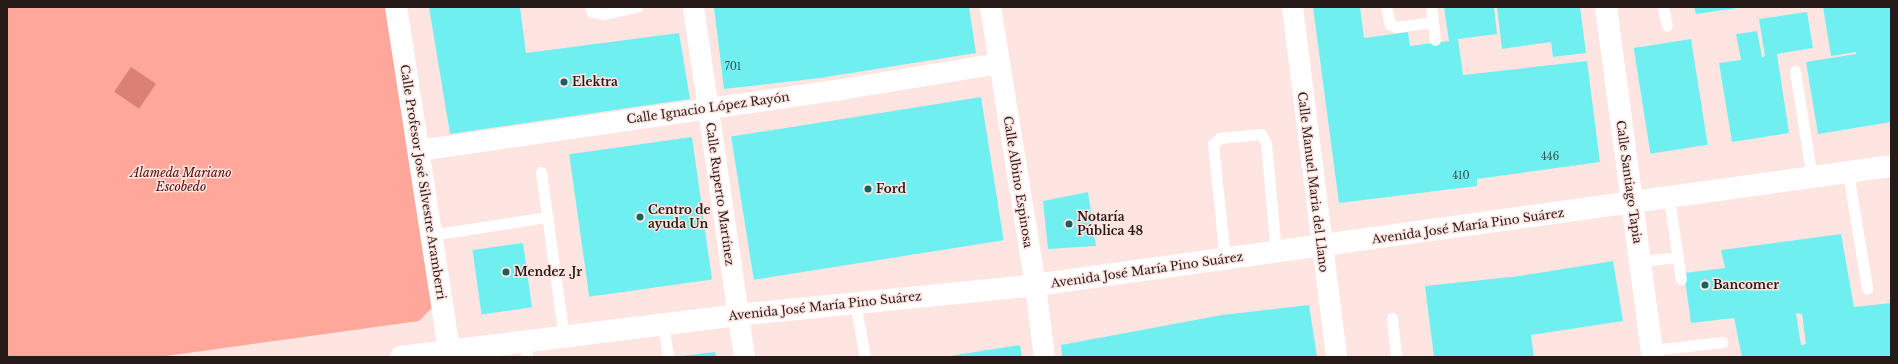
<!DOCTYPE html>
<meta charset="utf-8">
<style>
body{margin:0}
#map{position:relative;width:1898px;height:364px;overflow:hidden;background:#ffe5e1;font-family:"Libre Baskerville",serif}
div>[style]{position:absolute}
.green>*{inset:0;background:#fea79a}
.water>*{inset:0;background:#da8074;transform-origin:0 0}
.building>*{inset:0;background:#70eff1;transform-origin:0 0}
.service>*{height:11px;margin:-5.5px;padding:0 5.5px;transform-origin:5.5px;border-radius:5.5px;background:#fff}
.minor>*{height:21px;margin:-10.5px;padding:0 10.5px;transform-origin:10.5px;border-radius:10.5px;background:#fff}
.tertiary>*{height:22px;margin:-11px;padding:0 11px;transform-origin:11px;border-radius:11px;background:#fff}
.secondary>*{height:22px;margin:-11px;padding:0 11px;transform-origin:11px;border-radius:11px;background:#fff}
.trunk>*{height:22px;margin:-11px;padding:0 11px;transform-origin:11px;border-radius:11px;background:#fff}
.dots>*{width:11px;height:11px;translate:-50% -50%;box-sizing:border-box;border:2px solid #ffe5e1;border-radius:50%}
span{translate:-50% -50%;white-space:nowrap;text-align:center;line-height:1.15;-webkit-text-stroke:3px #ffe5e1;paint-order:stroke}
.number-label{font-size:10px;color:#38504f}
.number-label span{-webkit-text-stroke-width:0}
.poi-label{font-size:12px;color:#261b19;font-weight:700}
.left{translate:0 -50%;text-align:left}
.street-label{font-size:12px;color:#261b19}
.park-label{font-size:12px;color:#580604;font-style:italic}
.frame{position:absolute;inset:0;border:8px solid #261b19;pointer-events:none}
</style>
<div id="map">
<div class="green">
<i style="clip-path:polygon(7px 7px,389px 7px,433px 307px,419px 321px,159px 357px,7px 357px)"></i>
</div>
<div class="water">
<i style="left:131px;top:67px;width:30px;height:30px;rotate:34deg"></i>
</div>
<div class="building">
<i style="clip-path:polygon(429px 7px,520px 7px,526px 53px,679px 33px,690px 99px,450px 134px)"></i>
<i style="clip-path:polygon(714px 7px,969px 7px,976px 53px,820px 78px,724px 89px)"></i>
<i style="clip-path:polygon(1313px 7px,1360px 7px,1364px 38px,1408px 32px,1410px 46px,1449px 41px,1444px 7px,1494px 7px,1497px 34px,1458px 39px,1463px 75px,1587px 61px,1600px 162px,1477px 179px,1477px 186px,1339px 203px)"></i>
<i style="clip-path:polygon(1497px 7px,1580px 7px,1586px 53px,1553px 57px,1551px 42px,1502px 49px)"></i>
<i style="clip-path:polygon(1694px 7px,1736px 7px,1737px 8px,1696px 14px)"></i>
<i style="clip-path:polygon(1823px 7px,1891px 7px,1891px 122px,1818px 134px,1806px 62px,1856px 54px,1856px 52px,1831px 56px)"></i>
<i style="clip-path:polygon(1807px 12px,1813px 48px,1777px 54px,1789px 133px,1732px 142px,1719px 63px,1741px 60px,1736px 34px,1757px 31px,1762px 57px,1765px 56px,1759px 19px)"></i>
<i style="left:1691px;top:39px;width:107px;height:58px;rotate:81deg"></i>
<i style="left:981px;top:97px;width:145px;height:253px;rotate:81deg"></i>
<i style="left:692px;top:137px;width:144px;height:124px;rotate:82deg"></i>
<i style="clip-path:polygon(1088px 192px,1096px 246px,1048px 249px,1043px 201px)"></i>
<i style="clip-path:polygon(evenodd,1841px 234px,1854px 307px,1891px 303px,1891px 357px,1742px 357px,1734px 318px,1691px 323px,1684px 273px,1725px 268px,1721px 250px,1841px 234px,1796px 313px,1802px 314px,1806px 344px,1801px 345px,1796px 313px)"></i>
<i style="left:523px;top:243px;width:65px;height:51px;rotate:82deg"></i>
<i style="clip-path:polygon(1613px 261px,1623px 321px,1531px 335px,1534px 357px,1434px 357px,1425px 286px,1520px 276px)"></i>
<i style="clip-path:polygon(1309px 305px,1317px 357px,1062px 357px,1061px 345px,1222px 315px)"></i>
<i style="clip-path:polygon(1020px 345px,1022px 357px,950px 357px,950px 356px)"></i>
<i style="clip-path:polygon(715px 352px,717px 357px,682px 357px,682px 356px)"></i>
</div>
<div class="service">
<i style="left:590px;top:7px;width:5px;rotate:68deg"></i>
<i style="left:592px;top:12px;width:11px;rotate:10deg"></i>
<i style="left:603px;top:14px;width:35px;rotate:-12deg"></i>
<i style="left:1386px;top:7px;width:17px;rotate:77deg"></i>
<i style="left:1390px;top:24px;width:7px;rotate:27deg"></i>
<i style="left:1396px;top:27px;width:37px;rotate:-8deg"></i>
<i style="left:1431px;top:7px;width:33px;rotate:83deg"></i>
<i style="left:1663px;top:7px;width:19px;rotate:78deg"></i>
<i style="left:1795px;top:71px;width:108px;rotate:81deg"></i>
<i style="left:541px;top:172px;width:167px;rotate:82.1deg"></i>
<i style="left:1848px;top:173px;width:117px;rotate:80.6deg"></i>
<i style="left:1669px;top:199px;width:81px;rotate:81.5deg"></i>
<i style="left:431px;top:235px;width:117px;rotate:-8.8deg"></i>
<i style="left:1225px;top:260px;width:117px;rotate:-95.9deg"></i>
<i style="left:1213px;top:144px;width:9px;rotate:-41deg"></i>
<i style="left:1220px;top:138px;width:41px;rotate:-5.6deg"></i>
<i style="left:1261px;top:134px;width:10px;rotate:61deg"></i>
<i style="left:1266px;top:143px;width:110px;rotate:84.8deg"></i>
<i style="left:1641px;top:261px;width:37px;rotate:-6deg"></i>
<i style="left:855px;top:303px;width:55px;rotate:79.5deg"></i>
<i style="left:1392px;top:318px;width:39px;rotate:84deg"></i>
<i style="left:663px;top:324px;width:33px;rotate:81deg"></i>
<i style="left:525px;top:342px;width:15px;rotate:82deg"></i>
<i style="left:1652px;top:350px;width:71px;rotate:-6.4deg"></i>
</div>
<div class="minor">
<i style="left:693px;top:7px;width:354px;rotate:81.7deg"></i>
<i style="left:990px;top:7px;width:282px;rotate:80.8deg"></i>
<i style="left:1035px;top:285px;width:73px;rotate:82.9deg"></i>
<i style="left:1292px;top:7px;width:353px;rotate:82.8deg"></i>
<i style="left:418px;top:150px;width:432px;rotate:-8.2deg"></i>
<i style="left:846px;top:88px;width:154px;rotate:-9.3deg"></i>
</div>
<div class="tertiary">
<i style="left:1606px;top:7px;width:353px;rotate:82.4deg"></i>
</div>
<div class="secondary">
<i style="left:396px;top:7px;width:354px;rotate:81.2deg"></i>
</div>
<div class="trunk">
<i style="left:401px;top:357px;width:339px;rotate:-7.1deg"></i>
<i style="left:737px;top:315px;width:300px;rotate:-5.7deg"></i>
<i style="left:1035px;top:285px;width:864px;rotate:-7.91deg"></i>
</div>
<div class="dots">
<i style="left:564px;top:82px;background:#106263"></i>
<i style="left:868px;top:189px;background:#106263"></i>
<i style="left:640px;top:217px;background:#106263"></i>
<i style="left:1069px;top:224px;background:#106263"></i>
<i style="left:506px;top:272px;background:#106263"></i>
<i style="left:1705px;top:285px;background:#106263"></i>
</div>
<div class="number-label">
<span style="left:733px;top:67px">701</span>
<span style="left:1550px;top:157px">446</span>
<span style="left:1461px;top:176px">410</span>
</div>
<div class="poi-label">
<span class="left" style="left:572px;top:82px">Elektra</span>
<span class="left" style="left:876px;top:189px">Ford</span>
<span class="left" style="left:648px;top:217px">Centro de<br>ayuda Un</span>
<span class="left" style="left:1077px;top:224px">Notaría<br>Pública 48</span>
<span class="left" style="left:514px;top:272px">Mendez .Jr</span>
<span class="left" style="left:1713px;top:285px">Bancomer</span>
</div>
<div class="street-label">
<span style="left:708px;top:108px;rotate:-8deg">Calle Ignacio López Rayón</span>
<span style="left:423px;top:182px;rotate:81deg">Calle Profesor José Silvestre Aramberri</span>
<span style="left:1018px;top:182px;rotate:81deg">Calle Albino Espinosa</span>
<span style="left:1313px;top:182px;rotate:83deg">Calle Manuel Maria del Llano</span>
<span style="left:1629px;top:182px;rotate:82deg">Calle Santiago Tapia</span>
<span style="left:720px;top:194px;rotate:82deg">Calle Ruperto Martínez</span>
<span style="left:1468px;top:226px;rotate:-8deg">Avenida José María Pino Suárez</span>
<span style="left:1147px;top:270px;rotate:-8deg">Avenida José María Pino Suárez</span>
<span style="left:825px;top:306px;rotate:-6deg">Avenida José María Pino Suárez</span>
</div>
<div class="park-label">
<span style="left:181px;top:180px">Alameda Mariano<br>Escobedo</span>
</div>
<div class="frame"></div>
</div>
